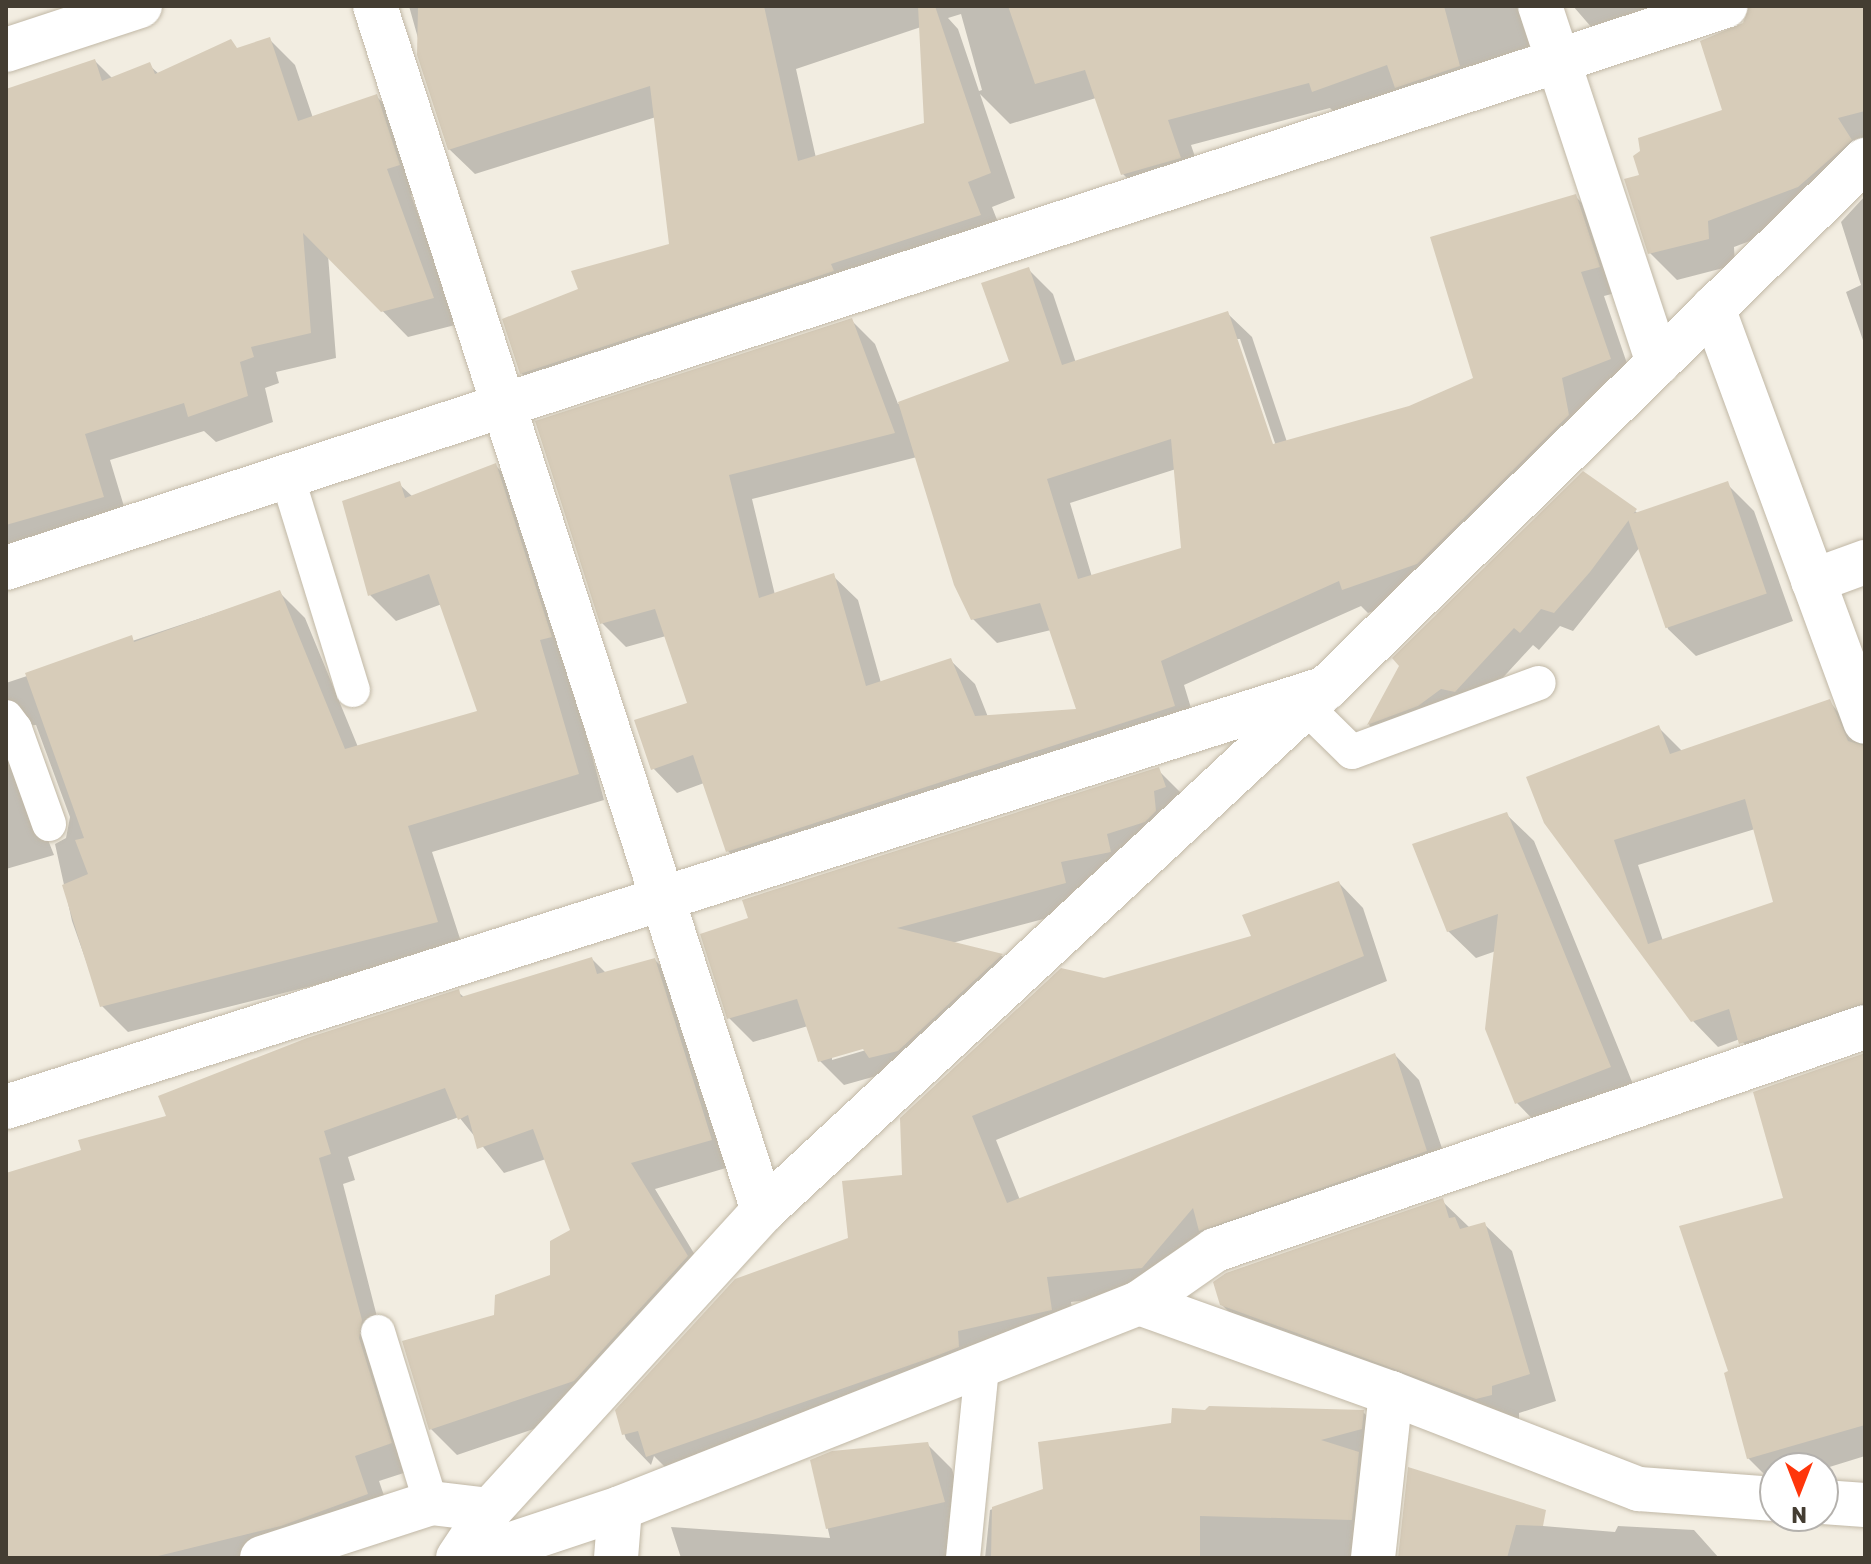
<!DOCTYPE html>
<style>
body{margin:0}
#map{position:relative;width:1871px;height:1564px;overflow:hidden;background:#f2ede1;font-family:Rubik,sans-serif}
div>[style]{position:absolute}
.shadow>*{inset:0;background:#0003}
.building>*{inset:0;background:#d7ccb9;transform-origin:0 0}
.roads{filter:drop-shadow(0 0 2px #c1b8a6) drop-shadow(0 0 2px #c1b8a6)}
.lane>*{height:34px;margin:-17px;padding:0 17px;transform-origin:17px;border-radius:17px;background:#fff}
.street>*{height:44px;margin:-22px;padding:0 22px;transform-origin:22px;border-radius:22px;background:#fff}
span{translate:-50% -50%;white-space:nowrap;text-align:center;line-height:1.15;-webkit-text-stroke:6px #fff;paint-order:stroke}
.frame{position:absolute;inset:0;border:8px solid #443d32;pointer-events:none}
.north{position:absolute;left:1759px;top:1452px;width:80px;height:80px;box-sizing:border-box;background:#fff;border:2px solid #b4b1ad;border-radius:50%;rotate:180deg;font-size:22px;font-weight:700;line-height:32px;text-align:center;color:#443d32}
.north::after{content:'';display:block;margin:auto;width:28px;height:36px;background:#ff360b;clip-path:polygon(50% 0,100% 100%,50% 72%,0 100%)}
</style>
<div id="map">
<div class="shadow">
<i style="clip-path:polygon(evenodd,409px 6px,1712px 6px,1605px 43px,1573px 6px,1557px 7px,1542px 42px,1338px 116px,1330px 108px,1191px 145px,1204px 183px,1148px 199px,1123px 174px,1096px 98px,1010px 124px,980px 94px,1015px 198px,992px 207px,1005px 240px,547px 398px,521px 373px,580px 290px,671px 246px,656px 117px,475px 174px,449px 149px,409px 6px,961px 14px,982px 90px,979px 91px,958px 29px,948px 18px,961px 14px,409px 6px,921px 27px,926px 125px,816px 158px,796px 69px,921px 27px)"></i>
<i style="clip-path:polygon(1865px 7px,1865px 179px,1825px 213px,1734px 247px,1735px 265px,1677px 280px,1650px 253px,1642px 176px)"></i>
<i style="clip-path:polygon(269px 39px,295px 65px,313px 118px,377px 97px,403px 123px,425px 191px,411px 195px,459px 324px,408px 337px,328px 255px,336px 358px,276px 372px,279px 383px,265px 388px,273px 422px,216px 442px,204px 431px,110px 460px,129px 523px,6px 558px,6px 93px,95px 61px,113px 79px,149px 65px,159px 74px)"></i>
<i style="clip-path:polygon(evenodd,1575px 196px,1599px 220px,1623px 291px,1604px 296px,1634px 384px,1585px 402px,1592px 440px,1442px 587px,1368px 613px,1361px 606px,1184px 685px,1198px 731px,752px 876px,728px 851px,704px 783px,677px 793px,653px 768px,689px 704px,666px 636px,626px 647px,602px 623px,851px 320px,875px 344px,898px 404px,1011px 362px,1029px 270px,1053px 294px,1076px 363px,1227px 313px,1252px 337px,1287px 442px,1409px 408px,1476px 379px,1575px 196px,1235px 339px,1240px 339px,1278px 452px,1274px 454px,1235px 339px,1575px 196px,917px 457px,973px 619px,997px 643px,1051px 630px,1079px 711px,988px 717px,975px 684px,950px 660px,881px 683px,858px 600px,833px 576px,775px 595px,752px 499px,917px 457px,1575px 196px,1176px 469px,1183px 549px,1092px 577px,1070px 503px,1176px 469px)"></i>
<i style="clip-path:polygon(1865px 196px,1865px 346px,1846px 292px,1861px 285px,1841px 222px)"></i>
<i style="clip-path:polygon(495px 465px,521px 491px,604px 800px,432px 852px,463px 948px,128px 1032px,102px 1006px,72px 921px,55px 844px,66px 838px,70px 817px,36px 725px,21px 726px,11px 747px,54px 855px,6px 869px,6px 683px,279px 592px,305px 618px,358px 747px,480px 712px,442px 604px,396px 621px,370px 595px,399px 484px,413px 497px)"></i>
<i style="clip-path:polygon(1727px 484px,1754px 511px,1793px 621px,1696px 656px,1668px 629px,1640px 547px,1573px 631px,1560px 626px,1539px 650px,1533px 645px,1474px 709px,1387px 743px,1369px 725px,1401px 666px,1635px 511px,1643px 518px)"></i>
<i style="clip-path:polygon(evenodd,1830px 702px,1865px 746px,1865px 1034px,1766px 1068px,1740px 1039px,1718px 1047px,1693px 1021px,1546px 822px,1659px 728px,1683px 752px,1830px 702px,1755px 829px,1775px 903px,1663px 941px,1638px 865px,1755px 829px)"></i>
<i style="clip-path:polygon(evenodd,1158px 770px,1182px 794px,1089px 907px,952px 943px,1002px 956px,1025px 979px,887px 1073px,844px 1085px,820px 1061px,808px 1026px,753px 1042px,729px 1018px,1158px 770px,872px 1044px,873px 1048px,832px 1060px,832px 1056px,872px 1044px)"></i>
<i style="clip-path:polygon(1506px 814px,1534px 841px,1637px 1094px,1544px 1131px,1517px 1103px,1496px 951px,1476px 958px,1448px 931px)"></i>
<i style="clip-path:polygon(1339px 883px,1363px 908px,1387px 981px,996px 1140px,1020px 1200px,1395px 1055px,1419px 1080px,1451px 1175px,1167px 1292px,1071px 1302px,1076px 1335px,677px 1479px,654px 1456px,651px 1465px,626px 1439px,617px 1411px,850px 1239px,904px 1177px,1104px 981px,1253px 938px)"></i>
<i style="clip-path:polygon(592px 959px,606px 973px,655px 960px,680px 985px,736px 1165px,655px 1189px,712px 1283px,599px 1407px,457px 1455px,431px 1429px,496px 1317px,552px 1277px,573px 1231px,546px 1159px,504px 1173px,459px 1117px,348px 1157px,355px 1180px,343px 1184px,416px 1469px,379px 1481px,392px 1519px,277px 1558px,6px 1558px,6px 1175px,84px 1152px,458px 992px,465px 998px)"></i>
<i style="clip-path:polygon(1865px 1055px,1865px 1456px,1823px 1469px,1775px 1468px,1774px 1484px,1748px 1458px,1730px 1373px,1785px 1199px)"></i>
<i style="clip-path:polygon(1442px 1201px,1470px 1228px,1484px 1224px,1512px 1251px,1556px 1401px,1519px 1413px,1519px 1422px,1249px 1332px,1221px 1304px)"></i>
<i style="clip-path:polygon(1363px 1412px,1388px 1437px,1375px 1558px,985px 1558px,990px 1510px,1045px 1490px)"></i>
<i style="clip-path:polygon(927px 1444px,952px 1469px,972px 1539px,971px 1558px,652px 1558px,681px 1558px,671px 1527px,830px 1538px,812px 1461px)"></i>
<i style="clip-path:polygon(1410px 1470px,1543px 1526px,1615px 1532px,1618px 1526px,1694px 1530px,1719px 1558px,1403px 1558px)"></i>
</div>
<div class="building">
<i style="clip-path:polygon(418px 6px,764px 6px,798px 161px,924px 123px,918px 6px,935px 6px,991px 173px,968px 182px,981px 215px,831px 264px,834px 271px,520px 374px,502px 319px,578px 289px,571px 271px,669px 244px,650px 86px,448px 150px,417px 55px)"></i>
<i style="clip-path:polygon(1008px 6px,1444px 6px,1460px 66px,1395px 88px,1387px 65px,1312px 92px,1309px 83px,1168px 120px,1181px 158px,1121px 175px,1085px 70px,1035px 84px)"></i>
<i style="clip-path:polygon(1749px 6px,1865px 6px,1865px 111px,1838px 118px,1852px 140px,1798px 187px,1708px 221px,1709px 239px,1648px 254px,1624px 179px,1639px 175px,1633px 156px,1640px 151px,1638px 138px,1722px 110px,1700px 41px,1743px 23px)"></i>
<i style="clip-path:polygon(270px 37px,298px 121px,377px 94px,400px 165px,387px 169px,434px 298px,381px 312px,303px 233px,311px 333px,251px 347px,254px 357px,240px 362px,248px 396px,188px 417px,184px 403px,85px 434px,104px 497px,6px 525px,6px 89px,95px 59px,102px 81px,150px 62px,155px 74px,231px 39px,237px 48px)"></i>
<i style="clip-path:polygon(evenodd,1576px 194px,1600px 267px,1581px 272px,1611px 359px,1562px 378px,1569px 415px,1417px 564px,1342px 590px,1339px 581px,1161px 661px,1175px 706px,726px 852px,693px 755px,651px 770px,634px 720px,687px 703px,655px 609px,600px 624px,535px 421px,852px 318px,895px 433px,729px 475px,759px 598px,834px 573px,866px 686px,951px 658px,975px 716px,1076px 709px,1040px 603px,971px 620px,954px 585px,898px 402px,1009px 361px,981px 283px,1029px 267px,1062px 365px,1228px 311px,1273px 444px,1409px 406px,1473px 378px,1430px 237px,1576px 194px,1171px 439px,1181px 548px,1078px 579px,1047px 479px,1171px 439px)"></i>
<i style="clip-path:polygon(496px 463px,552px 637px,540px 640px,579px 774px,408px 826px,438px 922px,100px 1007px,62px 885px,88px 874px,75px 840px,84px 838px,25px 673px,132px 635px,134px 642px,280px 590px,345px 749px,477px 711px,429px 574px,368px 596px,342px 501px,400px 481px,405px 498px)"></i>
<i style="clip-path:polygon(1583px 471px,1637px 509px,1590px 572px,1554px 613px,1541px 609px,1520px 633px,1514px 628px,1455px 692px,1441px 689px,1418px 706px,1367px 725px,1399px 666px,1392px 658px)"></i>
<i style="left:1728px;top:481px;width:119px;height:107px;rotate:71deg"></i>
<i style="clip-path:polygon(evenodd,1830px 699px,1848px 741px,1865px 746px,1865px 1003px,1739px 1044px,1729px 1009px,1691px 1022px,1544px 823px,1526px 777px,1659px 725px,1670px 754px,1830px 699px,1745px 799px,1773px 902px,1648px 944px,1614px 840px,1745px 799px)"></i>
<i style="clip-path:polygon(1159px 767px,1166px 787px,1154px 791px,1156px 811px,1145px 822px,1107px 834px,1111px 852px,1061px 862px,1066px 883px,897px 928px,1003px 954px,898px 1051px,869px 1058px,863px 1049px,818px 1062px,797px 999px,727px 1019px,700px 934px,748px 918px,742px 900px)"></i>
<i style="clip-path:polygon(1507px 812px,1611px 1067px,1515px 1104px,1485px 1029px,1498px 914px,1447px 932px,1412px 844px)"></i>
<i style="clip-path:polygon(1339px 881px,1364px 956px,972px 1116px,1007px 1203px,1395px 1053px,1427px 1151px,1199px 1231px,1193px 1208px,1142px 1268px,1047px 1277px,1052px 1310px,958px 1331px,959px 1347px,936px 1356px,646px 1457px,638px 1431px,622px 1435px,615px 1410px,735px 1279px,848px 1238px,842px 1181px,902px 1175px,900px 1118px,1061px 968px,1104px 978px,1251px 936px,1242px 915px)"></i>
<i style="clip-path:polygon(592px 957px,597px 974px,655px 958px,712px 1140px,631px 1163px,688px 1256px,574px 1381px,429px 1430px,402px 1341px,494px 1315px,495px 1295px,550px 1275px,550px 1241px,570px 1230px,533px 1129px,477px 1149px,468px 1115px,458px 1120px,445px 1088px,324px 1131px,331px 1154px,319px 1158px,362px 1320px,359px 1338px,392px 1443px,355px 1456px,368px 1494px,281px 1526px,150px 1558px,6px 1558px,6px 1173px,81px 1150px,78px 1140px,166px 1116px,158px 1096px,307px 1038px,459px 989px,461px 997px)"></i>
<i style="clip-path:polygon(1865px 1053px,1865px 1425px,1747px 1459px,1724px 1373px,1728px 1371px,1679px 1226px,1783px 1198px,1753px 1092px)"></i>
<i style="clip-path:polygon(1443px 1198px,1449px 1218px,1455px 1217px,1460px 1229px,1485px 1222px,1530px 1374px,1492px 1386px,1492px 1395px,1476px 1399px,1220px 1305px,1213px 1282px,1226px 1273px)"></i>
<i style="clip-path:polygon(1209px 1406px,1364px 1410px,1362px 1429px,1321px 1440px,1359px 1452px,1352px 1520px,1200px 1516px,1200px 1558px,991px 1558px,992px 1507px,1043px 1489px,1038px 1442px,1171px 1423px,1172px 1408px,1205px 1410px)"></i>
<i style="clip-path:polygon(928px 1442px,945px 1502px,826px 1529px,810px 1460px,832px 1451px)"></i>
<i style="clip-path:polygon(1408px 1467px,1546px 1510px,1543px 1526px,1516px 1525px,1507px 1558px,1398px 1558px)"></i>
</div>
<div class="roads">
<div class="lane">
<i style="left:287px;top:476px;width:224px;rotate:72.9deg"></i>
<i style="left:1306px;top:707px;width:64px;rotate:44.4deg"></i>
<i style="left:1352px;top:752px;width:199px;rotate:-20.3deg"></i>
<i style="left:6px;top:717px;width:15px;rotate:53deg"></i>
<i style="left:15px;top:729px;width:101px;rotate:70.3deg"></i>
<i style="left:378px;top:1332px;width:179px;rotate:72.8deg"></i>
<i style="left:963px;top:1558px;width:192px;rotate:-84.3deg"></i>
</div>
<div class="street">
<i style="left:375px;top:6px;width:1266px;rotate:72.15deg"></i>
<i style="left:1540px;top:6px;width:376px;rotate:71.7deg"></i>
<i style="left:6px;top:50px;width:141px;rotate:-18.2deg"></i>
<i style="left:1713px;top:308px;width:441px;rotate:69.8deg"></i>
<i style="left:6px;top:568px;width:1809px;rotate:-18.1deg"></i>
<i style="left:1813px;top:581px;width:55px;rotate:-20.1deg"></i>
<i style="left:6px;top:1107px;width:1385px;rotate:-17.61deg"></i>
<i style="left:1326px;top:688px;width:755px;rotate:-44.41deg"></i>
<i style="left:1139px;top:1303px;width:268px;rotate:19.7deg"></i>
<i style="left:1391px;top:1393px;width:266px;rotate:21.2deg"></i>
<i style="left:1639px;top:1489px;width:136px;rotate:4.2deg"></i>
<i style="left:1823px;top:1502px;width:42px;rotate:4.1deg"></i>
<i style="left:262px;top:1558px;width:178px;rotate:-18deg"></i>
<i style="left:431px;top:1503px;width:59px;rotate:6.8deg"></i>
<i style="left:458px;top:1558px;width:58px;rotate:-56.3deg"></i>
<i style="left:490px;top:1510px;width:405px;rotate:-47.6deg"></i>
<i style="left:763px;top:1211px;width:759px;rotate:-42.92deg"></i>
<i style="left:470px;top:1558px;width:158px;rotate:-18.4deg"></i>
<i style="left:620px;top:1508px;width:558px;rotate:-21.55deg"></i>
<i style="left:1139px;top:1303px;width:93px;rotate:-34.9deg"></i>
<i style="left:1215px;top:1250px;width:687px;rotate:-18.94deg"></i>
<i style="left:616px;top:1558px;width:50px;rotate:-85.4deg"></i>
<i style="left:1373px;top:1558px;width:166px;rotate:-83.8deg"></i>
</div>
</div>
<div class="frame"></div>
<div class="north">N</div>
</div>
